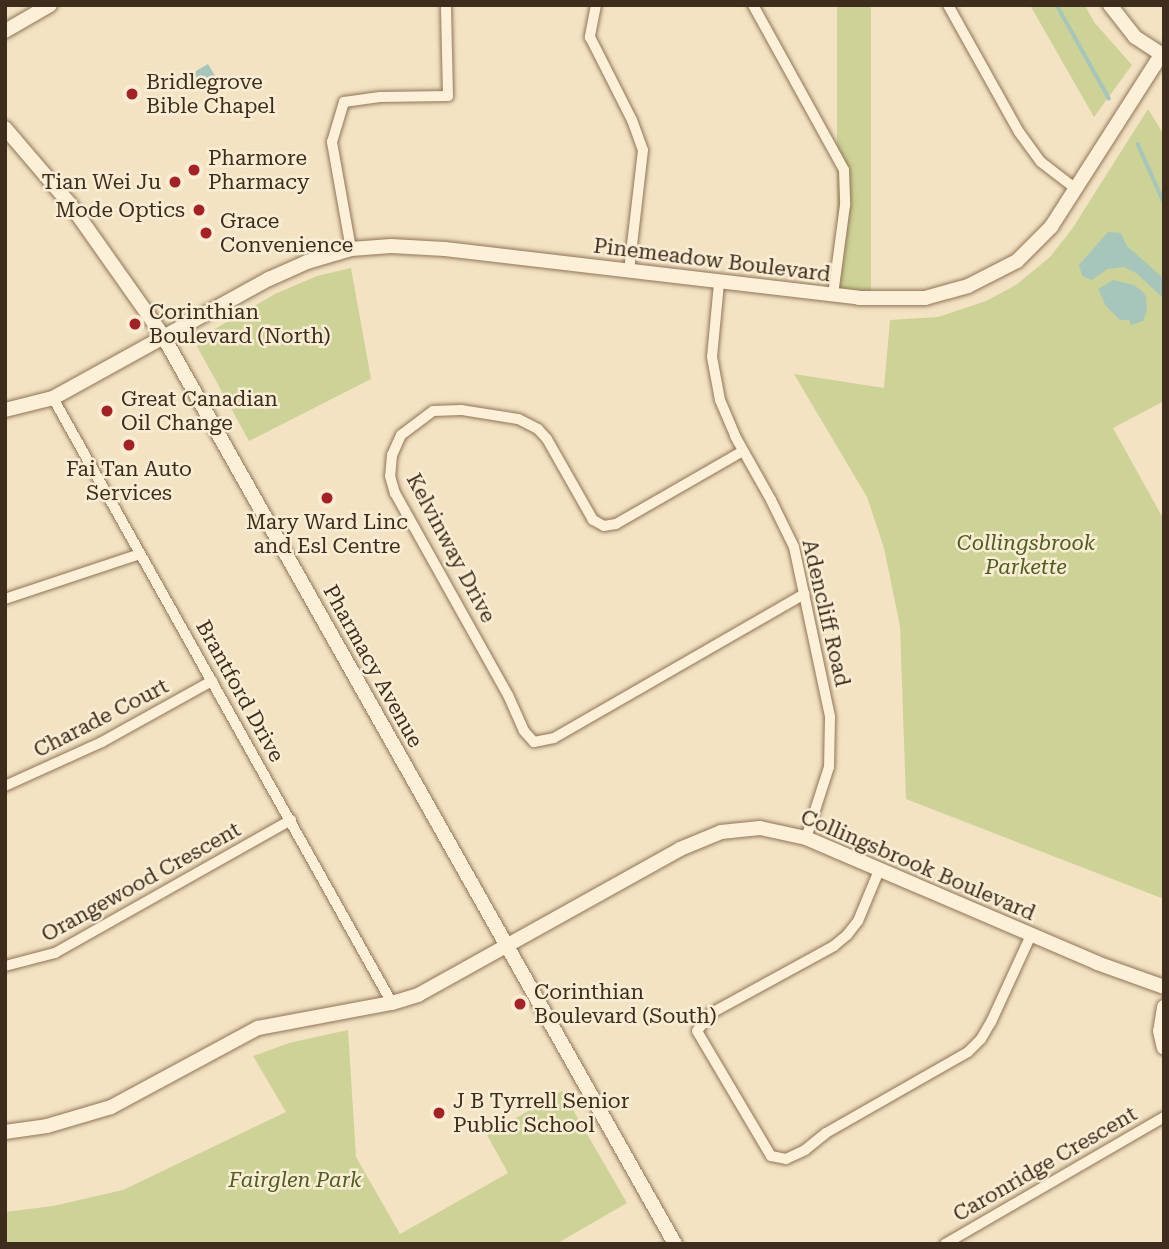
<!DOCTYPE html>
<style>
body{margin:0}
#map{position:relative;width:1169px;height:1249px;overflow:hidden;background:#f3e3c3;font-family:"Roboto Serif",serif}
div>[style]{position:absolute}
.green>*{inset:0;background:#cdd296;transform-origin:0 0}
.water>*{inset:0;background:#a6c5bb;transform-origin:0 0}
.stream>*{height:3.5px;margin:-1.75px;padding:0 1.75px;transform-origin:1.75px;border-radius:1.75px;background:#a6c5bb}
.roads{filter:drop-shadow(0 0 2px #907457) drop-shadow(0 0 2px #907457)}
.street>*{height:10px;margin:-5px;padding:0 5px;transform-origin:5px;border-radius:5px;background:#fcf0d8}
.secondary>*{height:14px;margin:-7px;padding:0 7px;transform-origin:7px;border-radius:7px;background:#fcf0d8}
.dots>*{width:19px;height:19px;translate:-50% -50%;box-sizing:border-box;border:4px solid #f9edd4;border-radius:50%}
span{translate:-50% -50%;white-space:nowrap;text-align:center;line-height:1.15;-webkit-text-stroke:5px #f9edd4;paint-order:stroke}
.poi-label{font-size:21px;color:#3e2c1d}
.left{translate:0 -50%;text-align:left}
.right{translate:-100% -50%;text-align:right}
.street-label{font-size:21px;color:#3e2c1d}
.park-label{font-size:21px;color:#4f5d21;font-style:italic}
.frame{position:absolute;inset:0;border:7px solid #3e2c1d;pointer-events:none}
</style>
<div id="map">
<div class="green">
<i style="left:837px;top:5px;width:34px;height:291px"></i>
<i style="clip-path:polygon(1030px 5px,1085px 5px,1094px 22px,1132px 65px,1094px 117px)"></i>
<i style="clip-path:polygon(1148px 109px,1164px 135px,1164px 401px,1113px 428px,1164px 520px,1164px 899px,906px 799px,900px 626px,884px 548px,867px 497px,794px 374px,884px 388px,890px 320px,938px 317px,986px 301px,1016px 285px,1050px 257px,1072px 229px)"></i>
<i style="clip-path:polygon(351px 268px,371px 379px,249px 441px,194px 341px,275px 294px,317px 276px)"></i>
<i style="clip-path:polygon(348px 1030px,356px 1157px,400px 1234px,508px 1173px,487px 1135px,562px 1091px,627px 1203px,556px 1244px,5px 1244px,5px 1212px,53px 1206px,123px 1190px,286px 1112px,253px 1056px,289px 1043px)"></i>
</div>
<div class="water">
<i style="left:208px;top:64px;width:14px;height:23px;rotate:60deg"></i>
<i style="clip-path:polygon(1108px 232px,1121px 233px,1127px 246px,1163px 278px,1164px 299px,1136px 273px,1124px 267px,1107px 269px,1092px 280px,1082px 276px,1079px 265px)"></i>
<i style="clip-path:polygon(1113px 280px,1134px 285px,1142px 291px,1146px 297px,1147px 310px,1143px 321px,1131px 325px,1129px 320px,1120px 320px,1106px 306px,1098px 289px)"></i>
</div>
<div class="stream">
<i style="left:1057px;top:5px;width:107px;rotate:60.8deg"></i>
<i style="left:1138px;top:144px;width:64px;rotate:65.9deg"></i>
</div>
<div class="roads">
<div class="street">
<i style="left:596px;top:5px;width:33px;rotate:101deg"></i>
<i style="left:590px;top:37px;width:93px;rotate:63.2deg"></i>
<i style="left:632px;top:120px;width:32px;rotate:70deg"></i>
<i style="left:643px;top:150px;width:122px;rotate:96.6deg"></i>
<i style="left:753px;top:5px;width:188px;rotate:61.1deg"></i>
<i style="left:844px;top:170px;width:35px;rotate:88deg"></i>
<i style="left:845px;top:205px;width:91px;rotate:97.6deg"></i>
<i style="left:948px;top:5px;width:145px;rotate:60.8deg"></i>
<i style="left:1019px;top:132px;width:37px;rotate:54deg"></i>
<i style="left:1041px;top:162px;width:44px;rotate:37.6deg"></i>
<i style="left:351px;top:249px;width:109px;rotate:-100.1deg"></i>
<i style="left:332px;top:142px;width:42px;rotate:-73.3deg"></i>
<i style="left:344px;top:102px;width:36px;rotate:-8deg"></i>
<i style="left:380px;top:97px;width:68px;rotate:-0.8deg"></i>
<i style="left:448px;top:96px;width:91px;rotate:-91.3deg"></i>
<i style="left:719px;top:283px;width:74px;rotate:95.4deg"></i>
<i style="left:712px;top:357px;width:44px;rotate:79.5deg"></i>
<i style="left:720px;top:400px;width:39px;rotate:67deg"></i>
<i style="left:735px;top:436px;width:73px;rotate:60.6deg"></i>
<i style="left:771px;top:500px;width:52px;rotate:63.9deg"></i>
<i style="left:794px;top:547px;width:174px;rotate:78deg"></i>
<i style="left:830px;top:717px;width:50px;rotate:91.1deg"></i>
<i style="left:829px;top:767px;width:75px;rotate:107.9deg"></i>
<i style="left:53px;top:398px;width:694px;rotate:60.74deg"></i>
<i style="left:743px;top:451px;width:146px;rotate:150.1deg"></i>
<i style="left:616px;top:524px;width:12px;rotate:171deg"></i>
<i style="left:604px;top:526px;width:13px;rotate:-151deg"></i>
<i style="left:593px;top:520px;width:93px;rotate:-119.6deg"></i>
<i style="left:547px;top:439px;width:13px;rotate:-132deg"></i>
<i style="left:538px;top:429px;width:22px;rotate:-153deg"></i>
<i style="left:518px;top:419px;width:58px;rotate:-171deg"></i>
<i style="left:461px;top:410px;width:28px;rotate:178deg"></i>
<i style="left:433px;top:411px;width:40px;rotate:143deg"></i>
<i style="left:401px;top:435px;width:22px;rotate:114deg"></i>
<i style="left:392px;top:455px;width:21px;rotate:95deg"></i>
<i style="left:390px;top:476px;width:18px;rotate:74deg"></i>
<i style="left:395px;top:493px;width:231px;rotate:60.8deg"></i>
<i style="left:508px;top:695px;width:39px;rotate:66deg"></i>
<i style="left:524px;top:731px;width:15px;rotate:48deg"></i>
<i style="left:534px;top:742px;width:20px;rotate:-11deg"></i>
<i style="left:554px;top:738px;width:289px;rotate:-29.9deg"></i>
<i style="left:5px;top:599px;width:142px;rotate:-18.4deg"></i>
<i style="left:5px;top:786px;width:107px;rotate:-24.4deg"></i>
<i style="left:102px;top:742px;width:126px;rotate:-29deg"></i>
<i style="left:880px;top:868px;width:57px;rotate:112.5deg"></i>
<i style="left:858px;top:921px;width:18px;rotate:128deg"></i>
<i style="left:847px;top:935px;width:17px;rotate:140deg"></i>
<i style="left:834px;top:946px;width:141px;rotate:151.3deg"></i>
<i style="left:710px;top:1014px;width:21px;rotate:127deg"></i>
<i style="left:697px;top:1031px;width:145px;rotate:59.4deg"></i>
<i style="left:771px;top:1156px;width:15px;rotate:11deg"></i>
<i style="left:786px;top:1159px;width:21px;rotate:-25deg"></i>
<i style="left:805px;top:1150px;width:27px;rotate:-39deg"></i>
<i style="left:826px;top:1133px;width:163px;rotate:-29.7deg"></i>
<i style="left:968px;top:1052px;width:18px;rotate:-45deg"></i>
<i style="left:981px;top:1039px;width:20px;rotate:-60deg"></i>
<i style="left:991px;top:1022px;width:96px;rotate:-65.3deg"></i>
<i style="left:5px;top:966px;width:52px;rotate:-14.6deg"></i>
<i style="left:55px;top:953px;width:271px;rotate:-29.4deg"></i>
<i style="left:945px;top:1244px;width:253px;rotate:-30.1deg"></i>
</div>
<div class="secondary">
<i style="left:1110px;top:5px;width:41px;rotate:52deg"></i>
<i style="left:1135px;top:37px;width:35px;rotate:33deg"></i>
<i style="left:5px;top:31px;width:52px;rotate:-30deg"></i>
<i style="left:5px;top:128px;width:100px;rotate:49.5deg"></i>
<i style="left:70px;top:204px;width:161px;rotate:54.8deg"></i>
<i style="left:163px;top:336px;width:1042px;rotate:60.58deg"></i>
<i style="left:5px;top:410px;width:49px;rotate:-14deg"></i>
<i style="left:53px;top:398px;width:247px;rotate:-28.9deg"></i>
<i style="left:269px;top:279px;width:42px;rotate:-24.1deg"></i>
<i style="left:307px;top:262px;width:46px;rotate:-16.5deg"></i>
<i style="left:351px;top:249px;width:40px;rotate:-4.3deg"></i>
<i style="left:391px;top:246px;width:54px;rotate:3.2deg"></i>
<i style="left:445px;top:249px;width:417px;rotate:6.7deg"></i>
<i style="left:859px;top:298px;width:66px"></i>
<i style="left:925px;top:298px;width:45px;rotate:-15.6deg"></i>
<i style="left:968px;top:286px;width:55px;rotate:-27deg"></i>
<i style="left:1017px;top:261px;width:48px;rotate:-45deg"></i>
<i style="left:1051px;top:227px;width:204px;rotate:-57.4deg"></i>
<i style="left:1164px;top:1007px;width:24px;rotate:99deg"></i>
<i style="left:1160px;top:1031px;width:17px;rotate:77deg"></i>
<i style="left:5px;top:1132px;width:42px;rotate:-8.1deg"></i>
<i style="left:47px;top:1126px;width:67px;rotate:-16.5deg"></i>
<i style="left:111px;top:1107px;width:167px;rotate:-28.3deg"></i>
<i style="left:258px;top:1028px;width:136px;rotate:-10.6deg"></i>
<i style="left:392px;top:1003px;width:27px;rotate:-17deg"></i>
<i style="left:418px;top:995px;width:300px;rotate:-29.1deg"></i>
<i style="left:680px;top:849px;width:44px;rotate:-22.5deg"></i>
<i style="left:721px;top:832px;width:39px;rotate:-6deg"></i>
<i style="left:760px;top:828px;width:47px;rotate:12.3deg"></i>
<i style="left:806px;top:838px;width:317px;rotate:23.2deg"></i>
<i style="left:1097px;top:963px;width:71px;rotate:19.7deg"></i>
</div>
</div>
<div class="dots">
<i style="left:132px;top:94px;background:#a52125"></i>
<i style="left:194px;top:170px;background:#a52125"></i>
<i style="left:175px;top:182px;background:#a52125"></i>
<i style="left:199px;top:210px;background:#a52125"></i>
<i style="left:206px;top:233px;background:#a52125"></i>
<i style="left:135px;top:324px;background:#a52125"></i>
<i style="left:107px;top:411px;background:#a52125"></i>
<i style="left:129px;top:445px;background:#a52125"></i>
<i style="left:327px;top:498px;background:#a52125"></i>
<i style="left:520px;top:1004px;background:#a52125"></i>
<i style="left:439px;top:1113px;background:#a52125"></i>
</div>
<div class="poi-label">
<span class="left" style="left:146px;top:94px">Bridlegrove<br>Bible Chapel</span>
<span class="left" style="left:208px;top:170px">Pharmore<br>Pharmacy</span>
<span class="right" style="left:161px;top:182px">Tian Wei Ju</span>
<span class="right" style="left:185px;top:210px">Mode Optics</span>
<span class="left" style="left:220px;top:233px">Grace<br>Convenience</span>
<span class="left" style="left:149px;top:324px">Corinthian<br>Boulevard (North)</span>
<span class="left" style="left:121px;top:411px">Great Canadian<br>Oil Change</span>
<span style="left:129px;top:481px">Fai Tan Auto<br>Services</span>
<span style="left:327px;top:534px">Mary Ward Linc<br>and Esl Centre</span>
<span class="left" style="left:534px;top:1004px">Corinthian<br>Boulevard (South)</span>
<span class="left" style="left:453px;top:1113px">J B Tyrrell Senior<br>Public School</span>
</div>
<div class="street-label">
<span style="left:712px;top:260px;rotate:7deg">Pinemeadow Boulevard</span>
<span style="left:451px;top:548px;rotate:62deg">Kelvinway Drive</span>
<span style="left:826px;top:613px;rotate:77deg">Adencliff Road</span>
<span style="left:373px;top:666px;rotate:61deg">Pharmacy Avenue</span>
<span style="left:240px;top:691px;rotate:61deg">Brantford Drive</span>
<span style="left:101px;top:718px;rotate:-27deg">Charade Court</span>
<span style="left:918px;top:865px;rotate:23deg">Collingsbrook Boulevard</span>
<span style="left:141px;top:882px;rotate:-29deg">Orangewood Crescent</span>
<span style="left:1045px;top:1164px;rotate:-30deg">Caronridge Crescent</span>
</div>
<div class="park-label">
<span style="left:1026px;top:555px">Collingsbrook<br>Parkette</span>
<span style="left:295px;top:1180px">Fairglen Park</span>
</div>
<div class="frame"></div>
</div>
